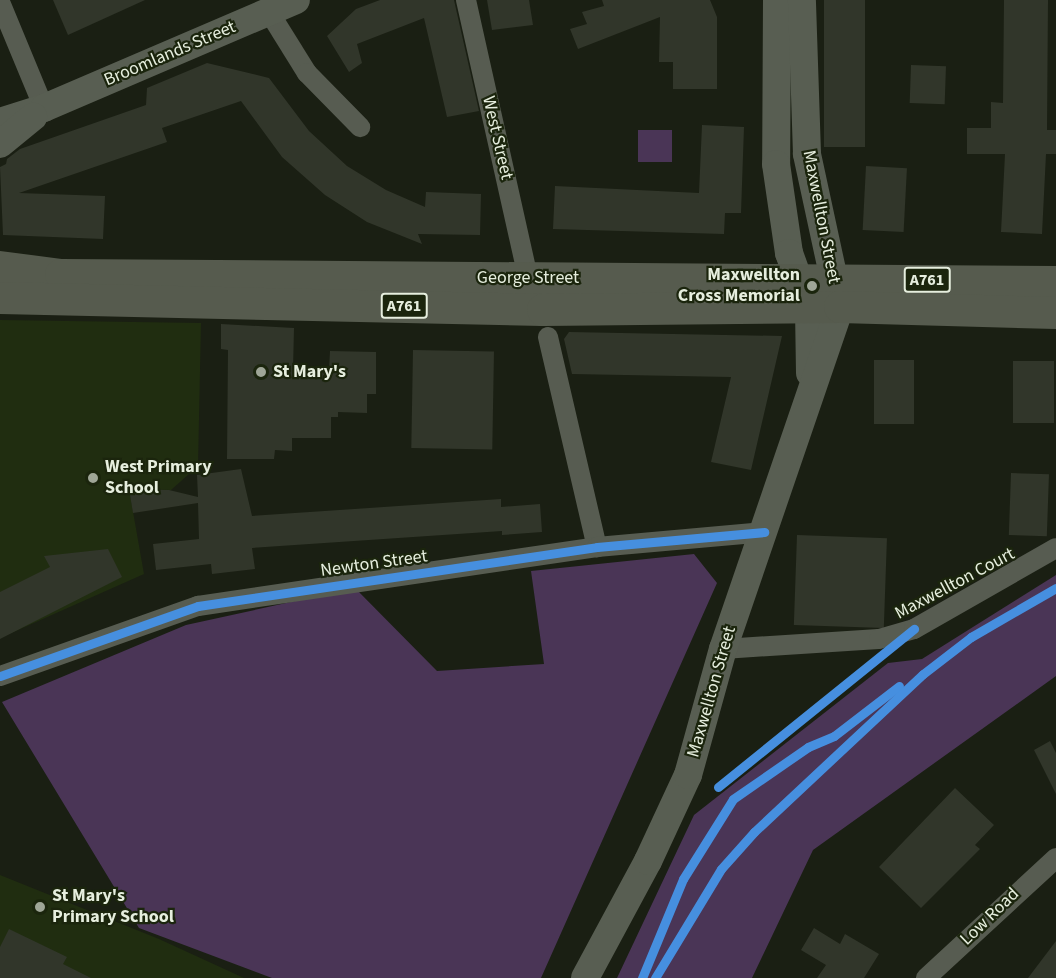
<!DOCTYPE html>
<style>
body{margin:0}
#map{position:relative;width:1056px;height:978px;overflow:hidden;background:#1a1f13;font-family:"Source Sans 3",sans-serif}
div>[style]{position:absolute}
.built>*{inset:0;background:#202d10}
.green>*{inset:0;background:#4a3556;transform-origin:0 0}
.building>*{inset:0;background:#31362a;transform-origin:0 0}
.street>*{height:20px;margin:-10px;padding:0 10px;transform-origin:10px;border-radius:10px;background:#575c51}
.secondary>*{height:28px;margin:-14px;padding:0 14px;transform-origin:14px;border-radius:14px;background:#585e52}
.primary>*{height:32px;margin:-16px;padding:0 16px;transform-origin:16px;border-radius:16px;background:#565b4e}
.cycleway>*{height:9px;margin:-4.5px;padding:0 4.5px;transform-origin:4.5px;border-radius:4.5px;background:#468fdf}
.dots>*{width:16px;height:16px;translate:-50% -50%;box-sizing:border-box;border:3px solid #1b250d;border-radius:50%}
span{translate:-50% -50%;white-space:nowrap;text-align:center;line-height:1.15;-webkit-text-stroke:4.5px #1b250d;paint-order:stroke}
.shield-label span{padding:2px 4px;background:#1b250d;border:2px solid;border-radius:4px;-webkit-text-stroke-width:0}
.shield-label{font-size:16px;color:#e6eede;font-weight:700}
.street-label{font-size:18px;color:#e6eede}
.poi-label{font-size:18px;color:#e6eede;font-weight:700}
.right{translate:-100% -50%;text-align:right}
.left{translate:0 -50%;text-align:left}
</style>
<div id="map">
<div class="built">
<i style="clip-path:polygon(0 320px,201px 323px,198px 466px,171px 490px,129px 489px,144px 574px,0 638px)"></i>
<i style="clip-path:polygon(0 875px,159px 939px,244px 978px,0 978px)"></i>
</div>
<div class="green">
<i style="left:638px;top:130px;width:34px;height:32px"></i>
<i style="clip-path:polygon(694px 554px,717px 583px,541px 978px,272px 978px,139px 928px,2px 702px,186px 625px,355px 588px,437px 671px,544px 664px,531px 571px)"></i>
<i style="clip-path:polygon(1056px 575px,1056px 676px,813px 850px,752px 978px,617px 978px,694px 815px,888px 663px,922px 659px)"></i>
</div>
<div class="building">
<i style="clip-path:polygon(53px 0,145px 0,68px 35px)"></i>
<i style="clip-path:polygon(380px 0,454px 0,479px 111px,447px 117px,424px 18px,357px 44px,362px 63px,349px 72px,327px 36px,356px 9px)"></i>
<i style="clip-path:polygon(487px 0,529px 0,533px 25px,492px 30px)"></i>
<i style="clip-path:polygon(602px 0,710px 0,717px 17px,717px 89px,673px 89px,673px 62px,659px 62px,660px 17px,578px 49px,570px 29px,587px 24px,582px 12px,604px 6px)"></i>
<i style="left:824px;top:0;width:41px;height:147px"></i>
<i style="clip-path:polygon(1004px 0,1048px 0,1047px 130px,1056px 130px,1056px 154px,1046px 154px,1042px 234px,1001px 232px,1005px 154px,967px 154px,967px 128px,991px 128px,991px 102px,1003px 103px)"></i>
<i style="clip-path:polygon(207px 63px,269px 78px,309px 131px,347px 166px,386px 190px,425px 207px,426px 192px,481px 194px,480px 235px,418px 234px,422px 244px,367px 222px,325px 195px,282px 157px,241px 101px,162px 128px,167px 142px,19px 193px,105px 196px,103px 239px,3px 235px,0 167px,6px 164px,7px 159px,20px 149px,146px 105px,147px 88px)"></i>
<i style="left:911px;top:65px;width:35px;height:38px;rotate:2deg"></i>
<i style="clip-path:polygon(702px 125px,744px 127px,741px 213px,725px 213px,724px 234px,553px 229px,555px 186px,699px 193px)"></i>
<i style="left:866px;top:166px;width:41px;height:64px;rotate:3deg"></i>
<i style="clip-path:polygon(221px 324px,294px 328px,293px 370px,329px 370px,330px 351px,376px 352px,376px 394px,367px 394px,367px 413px,338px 412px,338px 417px,331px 417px,331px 438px,292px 438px,292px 451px,275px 450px,274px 459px,227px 459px,228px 350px,221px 349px)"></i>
<i style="clip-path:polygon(569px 332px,782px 336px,751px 470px,711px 462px,731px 377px,572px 374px,564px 339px)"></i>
<i style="left:413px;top:350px;width:81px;height:98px;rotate:1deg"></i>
<i style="left:874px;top:360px;width:40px;height:64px"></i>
<i style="left:1013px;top:361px;width:41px;height:62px"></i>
<i style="clip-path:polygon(241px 469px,252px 516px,501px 499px,501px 507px,540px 504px,542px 532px,502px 535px,502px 531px,252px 548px,255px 569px,212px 574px,211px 564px,156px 570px,153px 544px,199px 539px,198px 503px,133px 513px,129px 489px,169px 490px,198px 497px,197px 475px)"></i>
<i style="left:1011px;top:473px;width:38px;height:62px;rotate:2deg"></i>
<i style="left:797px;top:535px;width:90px;height:90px;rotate:2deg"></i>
<i style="clip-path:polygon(108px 549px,122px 577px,0 639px,0 592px,50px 567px,44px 556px)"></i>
<i style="clip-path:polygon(1050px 741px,1056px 753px,1056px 794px,1034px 750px)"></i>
<i style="clip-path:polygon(955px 788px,994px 825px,975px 845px,980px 849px,921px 908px,879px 867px)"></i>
<i style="clip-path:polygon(814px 928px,840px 944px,845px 934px,879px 954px,864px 978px,817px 978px,826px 965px,801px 950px)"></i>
<i style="clip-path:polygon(9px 929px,67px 957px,63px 964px,91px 978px,0 978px,0 947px)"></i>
<i style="clip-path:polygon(1056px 941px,1056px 978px,1028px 978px)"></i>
</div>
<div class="street">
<i style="left:466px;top:0;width:284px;rotate:77.4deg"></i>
<i style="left:0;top:2px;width:115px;rotate:67.5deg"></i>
<i style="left:269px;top:12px;width:72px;rotate:58.1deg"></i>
<i style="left:307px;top:73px;width:76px;rotate:45.5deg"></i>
<i style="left:548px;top:337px;width:216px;rotate:76.9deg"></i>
<i style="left:723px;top:649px;width:156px;rotate:-3.7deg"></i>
<i style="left:879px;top:639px;width:36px;rotate:-16deg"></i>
<i style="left:914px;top:629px;width:163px;rotate:-29.7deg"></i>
<i style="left:0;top:676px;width:210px;rotate:-19.5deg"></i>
<i style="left:198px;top:606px;width:403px;rotate:-8.4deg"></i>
<i style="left:597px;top:547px;width:168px;rotate:-5.1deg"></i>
<i style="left:926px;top:978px;width:177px;rotate:-42.7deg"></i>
</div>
<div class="secondary">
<i style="left:777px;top:0;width:164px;rotate:90.3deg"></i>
<i style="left:776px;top:164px;width:90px;rotate:81.7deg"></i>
<i style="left:789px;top:253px;width:59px;rotate:70.3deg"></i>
<i style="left:809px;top:309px;width:64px;rotate:89.1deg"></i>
<i style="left:0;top:122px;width:46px;rotate:-17.7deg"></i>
<i style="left:44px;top:108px;width:274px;rotate:-23.2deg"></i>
<i style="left:0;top:144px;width:43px;rotate:-39.3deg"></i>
<i style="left:585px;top:978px;width:133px;rotate:-61.7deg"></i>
<i style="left:648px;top:861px;width:95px;rotate:-65.1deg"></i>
<i style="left:688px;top:775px;width:131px;rotate:-74.5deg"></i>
<i style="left:723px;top:649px;width:361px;rotate:-71.1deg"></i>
<i style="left:840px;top:307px;width:157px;rotate:-102.2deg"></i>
<i style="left:807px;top:154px;width:154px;rotate:-91.9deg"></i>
</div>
<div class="primary">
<i style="left:0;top:267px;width:62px;rotate:7.5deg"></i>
<i style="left:61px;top:275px;width:995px;rotate:0.4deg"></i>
<i style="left:0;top:298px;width:543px;rotate:1.27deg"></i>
<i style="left:543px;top:310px;width:297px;rotate:-0.6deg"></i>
<i style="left:840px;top:307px;width:216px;rotate:1.6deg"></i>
</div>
<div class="cycleway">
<i style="left:0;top:676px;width:210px;rotate:-19.5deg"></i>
<i style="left:198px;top:606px;width:403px;rotate:-8.4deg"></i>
<i style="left:597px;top:547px;width:168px;rotate:-5.1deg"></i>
<i style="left:718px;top:787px;width:252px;rotate:-38.9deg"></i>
<i style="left:642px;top:978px;width:107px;rotate:-67.5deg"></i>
<i style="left:683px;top:879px;width:94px;rotate:-58deg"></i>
<i style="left:733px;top:799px;width:91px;rotate:-34.7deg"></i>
<i style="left:808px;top:747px;width:28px;rotate:-23deg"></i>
<i style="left:834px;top:736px;width:82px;rotate:-37.6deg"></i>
<i style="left:655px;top:978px;width:127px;rotate:-58.8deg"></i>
<i style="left:721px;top:869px;width:50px;rotate:-48.3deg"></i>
<i style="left:754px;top:832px;width:231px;rotate:-43.1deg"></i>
<i style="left:923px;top:674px;width:61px;rotate:-37.6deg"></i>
<i style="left:971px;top:637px;width:98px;rotate:-30deg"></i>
</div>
<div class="dots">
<i style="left:812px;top:286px;background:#9fa697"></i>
<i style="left:261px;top:372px;background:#9fa697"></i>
<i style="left:93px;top:478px;background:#9fa697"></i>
<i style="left:40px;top:907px;background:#9fa697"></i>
</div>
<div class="shield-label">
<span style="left:927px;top:280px">A761</span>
<span style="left:404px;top:306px">A761</span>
</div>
<div class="street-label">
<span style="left:170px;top:54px;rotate:-23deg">Broomlands Street</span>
<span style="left:497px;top:138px;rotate:77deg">West Street</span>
<span style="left:821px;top:217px;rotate:79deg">Maxwellton Street</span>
<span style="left:528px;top:278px">George Street</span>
<span style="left:374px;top:564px;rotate:-8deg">Newton Street</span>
<span style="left:955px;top:584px;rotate:-28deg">Maxwellton Court</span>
<span style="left:712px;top:692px;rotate:-74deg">Maxwellton Street</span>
<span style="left:990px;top:917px;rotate:-44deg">Low Road</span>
</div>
<div class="poi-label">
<span class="right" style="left:800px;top:286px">Maxwellton<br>Cross Memorial</span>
<span class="left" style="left:273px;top:372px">St Mary's</span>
<span class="left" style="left:105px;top:478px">West Primary<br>School</span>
<span class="left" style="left:52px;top:907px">St Mary's<br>Primary School</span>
</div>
</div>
